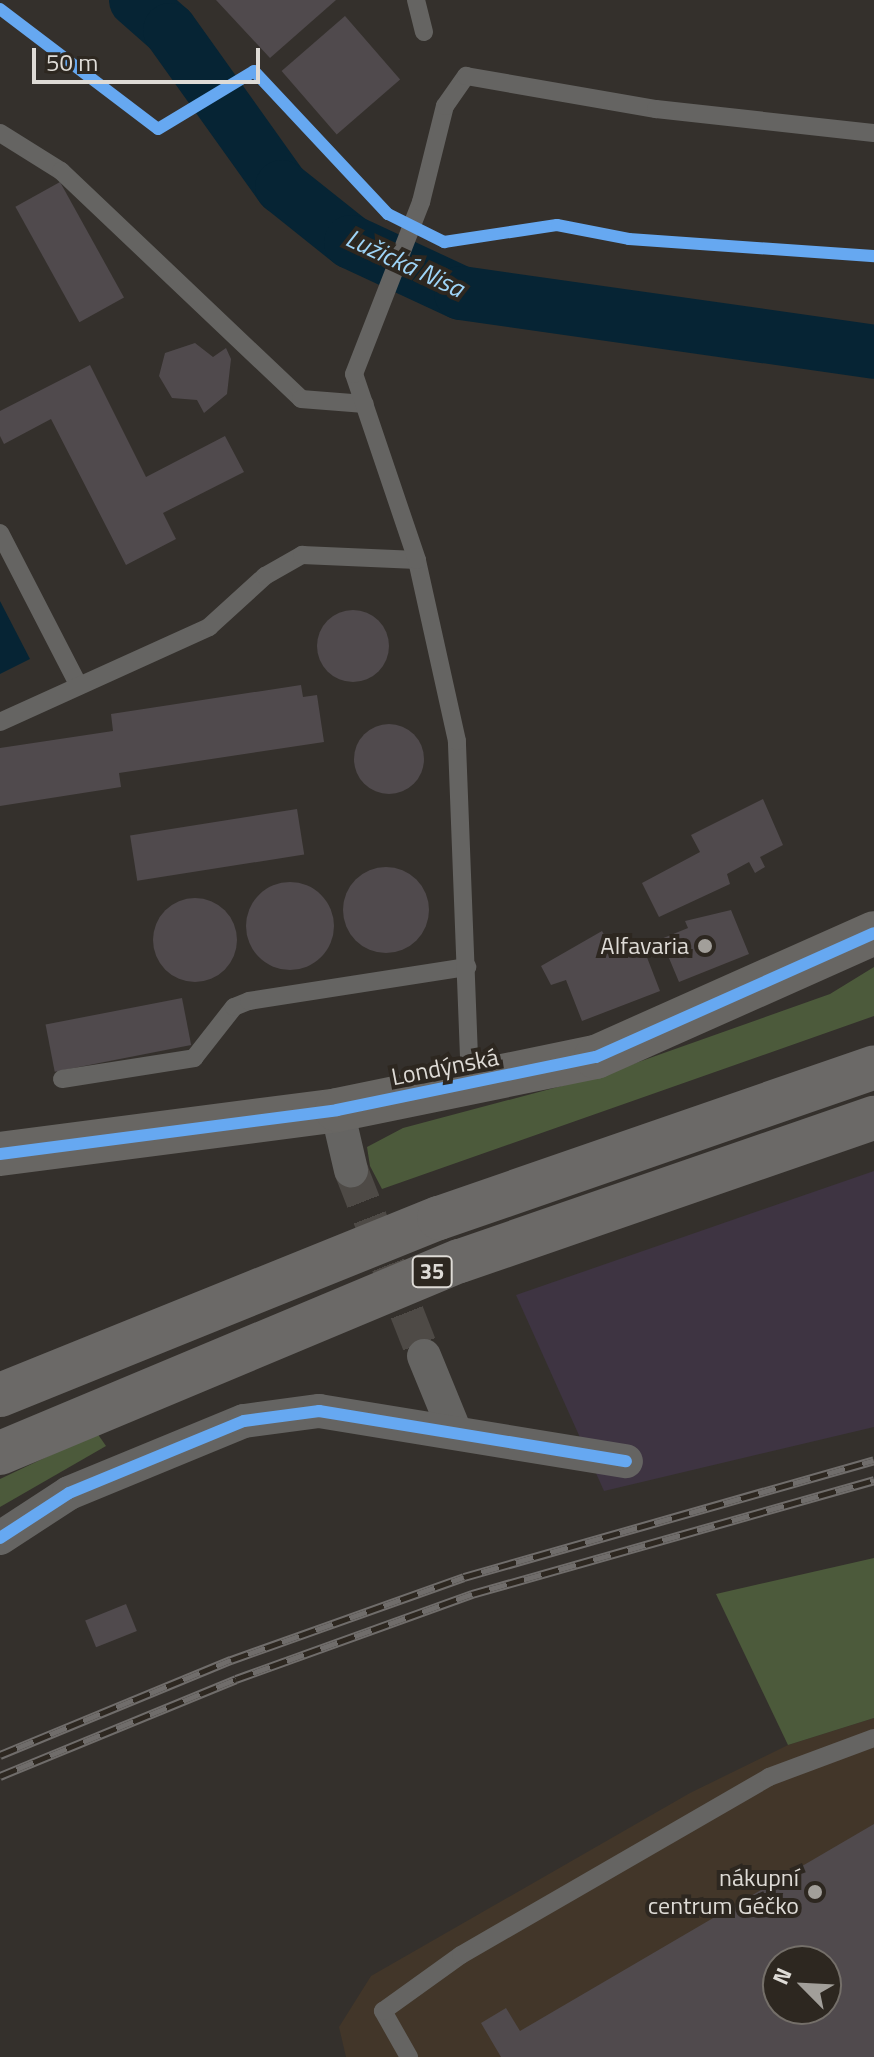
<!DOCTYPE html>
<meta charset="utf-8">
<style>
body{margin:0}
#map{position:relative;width:874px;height:2057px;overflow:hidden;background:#34302c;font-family:"Titillium Web",sans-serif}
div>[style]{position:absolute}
.commercial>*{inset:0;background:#423629}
.industrial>*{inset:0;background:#3e3442}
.green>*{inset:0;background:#4c5a3b}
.water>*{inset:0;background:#062434}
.river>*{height:54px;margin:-27px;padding:0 27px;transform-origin:27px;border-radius:27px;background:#062434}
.building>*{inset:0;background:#504a4d;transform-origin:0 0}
.round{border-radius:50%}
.street-tunnel>*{height:34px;margin-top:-17px;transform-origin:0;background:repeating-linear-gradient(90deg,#4e4a46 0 34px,transparent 0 51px)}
.lane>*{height:18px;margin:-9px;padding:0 9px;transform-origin:9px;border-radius:9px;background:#656462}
.street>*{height:34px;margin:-17px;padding:0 17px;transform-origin:17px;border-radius:17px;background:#656462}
.secondary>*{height:44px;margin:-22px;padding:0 22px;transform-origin:22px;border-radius:22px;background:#686663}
.highway>*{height:44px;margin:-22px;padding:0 22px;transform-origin:22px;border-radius:22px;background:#6b6967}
.rail>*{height:9px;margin-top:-4.5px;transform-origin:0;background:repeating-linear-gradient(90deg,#2d2720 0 18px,#706d6b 0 36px);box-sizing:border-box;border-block:2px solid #706d6b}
.cycleway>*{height:12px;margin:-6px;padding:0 6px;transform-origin:6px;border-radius:6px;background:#66a8f1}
.dots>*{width:22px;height:22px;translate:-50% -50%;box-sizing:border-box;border:4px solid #2d2720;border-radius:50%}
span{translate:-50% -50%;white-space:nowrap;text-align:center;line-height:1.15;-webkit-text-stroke:8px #2d2720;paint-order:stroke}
.shield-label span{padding:2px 6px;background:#2d2720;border:2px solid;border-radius:6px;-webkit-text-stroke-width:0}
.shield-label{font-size:22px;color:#dedbd6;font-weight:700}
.poi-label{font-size:24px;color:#dedbd6}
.right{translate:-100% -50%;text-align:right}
.street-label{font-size:24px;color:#dedbd6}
.water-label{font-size:26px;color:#9ed4f7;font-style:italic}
.north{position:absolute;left:762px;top:1945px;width:80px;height:80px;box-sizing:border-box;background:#2d2720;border:2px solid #746f69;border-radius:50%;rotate:294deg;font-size:22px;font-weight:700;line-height:32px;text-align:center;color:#dedbd6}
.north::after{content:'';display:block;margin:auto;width:28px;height:36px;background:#a29f9a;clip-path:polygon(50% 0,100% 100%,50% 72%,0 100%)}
.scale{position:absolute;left:32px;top:48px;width:228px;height:36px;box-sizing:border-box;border:4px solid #dedbd6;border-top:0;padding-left:10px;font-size:24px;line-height:28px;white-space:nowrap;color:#dedbd6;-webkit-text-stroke:6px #2d2720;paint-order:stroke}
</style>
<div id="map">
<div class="commercial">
<i style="clip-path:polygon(evenodd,874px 1718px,874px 2057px,346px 2057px,339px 2027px,371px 1976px,690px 1793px,788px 1745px,874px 1718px,778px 1961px,826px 1961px,826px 2009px,778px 2009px,778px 1961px)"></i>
</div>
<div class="industrial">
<i style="clip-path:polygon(874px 1171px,874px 1427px,604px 1491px,516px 1295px)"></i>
</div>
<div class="green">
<i style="clip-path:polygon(874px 967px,874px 1016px,382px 1189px,370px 1166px,367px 1147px,403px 1128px,599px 1076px,830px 994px)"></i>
<i style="clip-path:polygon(97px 1433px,106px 1446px,0 1507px,0 1479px)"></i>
<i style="clip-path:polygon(874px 1558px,874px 1718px,788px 1745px,716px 1594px)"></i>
</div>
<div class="water">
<i style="clip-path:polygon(0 601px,30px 659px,0 674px)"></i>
</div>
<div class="river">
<i style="left:136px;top:0;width:45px;rotate:41.4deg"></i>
<i style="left:170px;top:30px;width:193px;rotate:54.5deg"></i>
<i style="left:282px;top:187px;width:88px;rotate:38.6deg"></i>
<i style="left:351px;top:242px;width:121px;rotate:24.9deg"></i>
<i style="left:461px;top:293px;width:417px;rotate:8.1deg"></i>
</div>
<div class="building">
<i style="clip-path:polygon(216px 0,336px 0,270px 58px)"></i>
<i style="left:345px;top:16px;width:84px;height:84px;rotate:49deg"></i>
<i style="left:60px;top:182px;width:132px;height:51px;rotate:61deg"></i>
<i style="clip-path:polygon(195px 343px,213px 357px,226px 348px,231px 359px,227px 394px,204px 413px,197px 400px,172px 398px,159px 376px,165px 353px)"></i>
<i style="clip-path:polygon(90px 365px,146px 477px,225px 436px,244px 472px,163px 513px,176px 539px,126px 565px,51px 419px,4px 444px,0 436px,0 411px)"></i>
<i class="round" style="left:317px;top:610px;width:72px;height:72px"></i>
<i style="clip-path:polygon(301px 685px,303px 697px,317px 695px,324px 742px,119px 773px,121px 787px,0 806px,0 748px,113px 731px,111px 714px)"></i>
<i class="round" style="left:354px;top:724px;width:70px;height:70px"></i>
<i style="clip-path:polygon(763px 799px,783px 845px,760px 857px,765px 867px,755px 873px,749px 862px,727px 874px,730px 884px,659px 917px,642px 883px,700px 852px,691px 835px)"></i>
<i style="left:297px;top:809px;width:46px;height:169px;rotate:81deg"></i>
<i class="round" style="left:343px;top:867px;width:86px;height:86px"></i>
<i class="round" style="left:246px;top:882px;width:88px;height:88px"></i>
<i class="round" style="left:153px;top:898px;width:84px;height:84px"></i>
<i style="clip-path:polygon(731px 910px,749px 954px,679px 982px,661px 939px,688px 928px,685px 921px)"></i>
<i style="clip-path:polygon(602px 931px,617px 958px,643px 947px,660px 991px,582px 1021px,566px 980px,551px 985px,541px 966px)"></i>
<i style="left:182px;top:998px;width:48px;height:139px;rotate:79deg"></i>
<i style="left:126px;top:1604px;width:29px;height:44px;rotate:68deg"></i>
<i style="clip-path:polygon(evenodd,874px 1824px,874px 2057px,501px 2057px,481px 2023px,506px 2008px,520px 2031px,874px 1824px,778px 1961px,826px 1961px,826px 2009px,778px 2009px,778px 1961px)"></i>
</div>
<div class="street-tunnel">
<i style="left:351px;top:1170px;width:200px;rotate:68.6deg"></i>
</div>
<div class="lane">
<i style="left:416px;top:0;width:33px;rotate:76deg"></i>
<i style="left:0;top:133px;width:72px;rotate:31.9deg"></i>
<i style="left:61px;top:171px;width:331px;rotate:43.5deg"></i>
<i style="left:301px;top:399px;width:64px;rotate:4.5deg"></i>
<i style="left:0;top:533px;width:172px;rotate:62.7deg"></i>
<i style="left:0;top:722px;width:230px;rotate:-24.4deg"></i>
<i style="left:209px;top:627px;width:76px;rotate:-42.3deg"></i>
<i style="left:265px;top:576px;width:43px;rotate:-29.6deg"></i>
<i style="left:302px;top:555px;width:115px;rotate:2.5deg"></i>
<i style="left:62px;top:1079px;width:134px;rotate:-9deg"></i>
<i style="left:194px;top:1058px;width:65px;rotate:-51.9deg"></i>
<i style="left:234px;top:1007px;width:16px;rotate:-22deg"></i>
<i style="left:249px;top:1001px;width:221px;rotate:-8.9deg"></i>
<i style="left:470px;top:1083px;width:342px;rotate:-92.2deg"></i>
<i style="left:457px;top:741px;width:185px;rotate:-102.5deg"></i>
<i style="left:417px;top:560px;width:196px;rotate:-108.7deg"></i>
<i style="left:354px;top:374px;width:185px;rotate:-68.7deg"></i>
<i style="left:421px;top:202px;width:99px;rotate:-76deg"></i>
<i style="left:445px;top:106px;width:37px;rotate:-55deg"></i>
<i style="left:466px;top:76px;width:193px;rotate:9.9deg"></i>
<i style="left:656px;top:109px;width:219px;rotate:6.3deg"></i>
<i style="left:409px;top:2057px;width:53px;rotate:-119.5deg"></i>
<i style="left:383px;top:2011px;width:96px;rotate:-35.7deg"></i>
<i style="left:461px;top:1955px;width:356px;rotate:-30deg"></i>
<i style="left:769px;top:1777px;width:112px;rotate:-20.4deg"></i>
</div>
<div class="street">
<i style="left:337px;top:1110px;width:62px;rotate:76.9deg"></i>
<i style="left:424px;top:1356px;width:79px;rotate:67.7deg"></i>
<i style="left:0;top:1538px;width:82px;rotate:-33.1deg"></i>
<i style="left:69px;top:1493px;width:189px;rotate:-22.4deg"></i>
<i style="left:244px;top:1421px;width:76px;rotate:-7.6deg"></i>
<i style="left:319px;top:1411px;width:311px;rotate:9.3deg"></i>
</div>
<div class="secondary">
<i style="left:0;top:1154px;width:340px;rotate:-7.4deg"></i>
<i style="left:337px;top:1110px;width:264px;rotate:-11.6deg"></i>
<i style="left:596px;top:1057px;width:304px;rotate:-24deg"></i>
</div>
<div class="highway">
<i style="left:0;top:1395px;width:473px;rotate:-22deg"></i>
<i style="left:439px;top:1218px;width:460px;rotate:-19.1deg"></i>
<i style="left:0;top:1453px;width:498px;rotate:-22.7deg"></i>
<i style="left:460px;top:1261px;width:438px;rotate:-19.1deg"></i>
</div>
<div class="rail">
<i style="left:0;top:1755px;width:250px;rotate:-22.4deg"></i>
<i style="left:231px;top:1660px;width:247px;rotate:-19.6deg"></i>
<i style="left:464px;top:1577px;width:426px;rotate:-15.9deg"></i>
<i style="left:0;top:1776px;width:255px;rotate:-22.3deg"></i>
<i style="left:236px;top:1679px;width:251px;rotate:-19.8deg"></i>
<i style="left:472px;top:1594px;width:418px;rotate:-15.8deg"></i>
</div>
<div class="cycleway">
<i style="left:0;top:9px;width:198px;rotate:37.2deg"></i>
<i style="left:158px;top:129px;width:112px;rotate:-31.1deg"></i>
<i style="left:254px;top:71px;width:196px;rotate:46.9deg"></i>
<i style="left:388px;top:214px;width:63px;rotate:26.6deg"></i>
<i style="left:444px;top:242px;width:114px;rotate:-8.6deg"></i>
<i style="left:557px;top:225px;width:73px;rotate:11deg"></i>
<i style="left:629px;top:239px;width:246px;rotate:4deg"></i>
<i style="left:0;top:1154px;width:340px;rotate:-7.4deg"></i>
<i style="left:337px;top:1110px;width:264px;rotate:-11.6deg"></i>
<i style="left:596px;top:1057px;width:304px;rotate:-24deg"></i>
<i style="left:0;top:1538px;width:82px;rotate:-33.1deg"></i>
<i style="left:69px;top:1493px;width:189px;rotate:-22.4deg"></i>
<i style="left:244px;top:1421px;width:76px;rotate:-7.6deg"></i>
<i style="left:319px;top:1411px;width:311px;rotate:9.3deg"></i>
</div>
<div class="dots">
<i style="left:705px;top:946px;background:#a29f9a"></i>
<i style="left:815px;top:1892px;background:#a29f9a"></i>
</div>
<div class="shield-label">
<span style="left:432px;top:1272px">35</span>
</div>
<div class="poi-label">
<span class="right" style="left:689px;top:946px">Alfavaria</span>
<span class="right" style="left:799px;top:1892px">nákupní<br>centrum Géčko</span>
</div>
<div class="street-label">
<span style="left:445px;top:1067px;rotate:-11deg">Londýnská</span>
</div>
<div class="water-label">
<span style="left:405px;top:263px;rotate:25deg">Lužická Nisa</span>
</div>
<div class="north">N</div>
<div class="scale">50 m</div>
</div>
